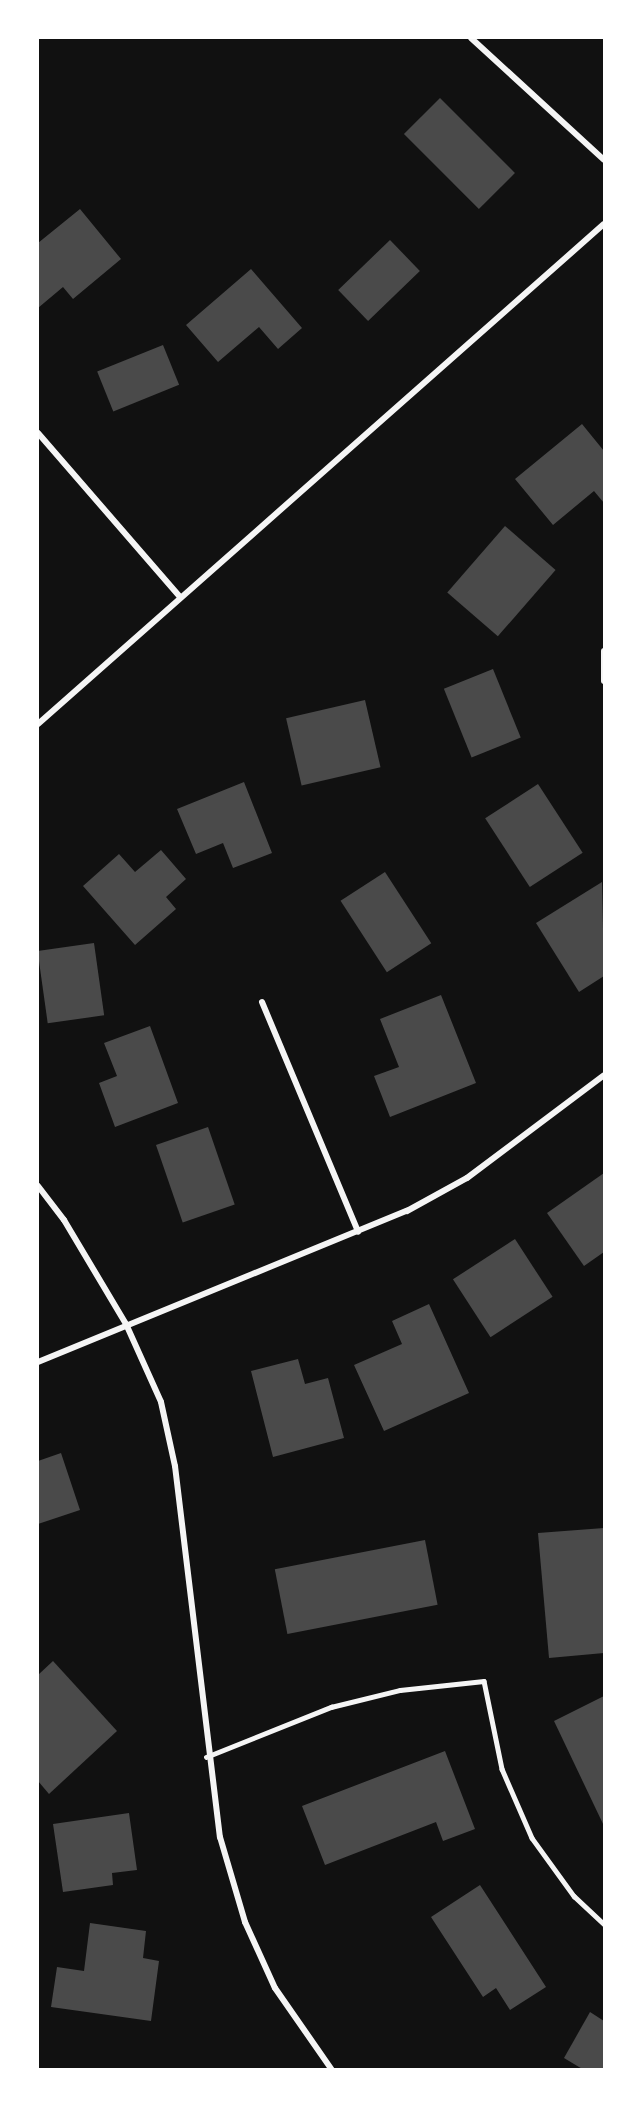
<!DOCTYPE html>
<style>
body{margin:0}
#map{position:relative;width:642px;height:2107px;overflow:hidden;background:#111;font-family:"Asap Condensed",sans-serif}
div>[style]{position:absolute}
.building>*{inset:0;background:#4a4a4a;transform-origin:0 0}
.service>*{height:4.5px;margin:-2.25px;padding:0 2.25px;transform-origin:2.25px;border-radius:2.25px;background:#f5f5f5}
.minor>*{height:6px;margin:-3px;padding:0 3px;transform-origin:3px;border-radius:3px;background:#f5f5f5}
span{translate:-50% -50%;white-space:nowrap;text-align:center;line-height:1.15;-webkit-text-stroke:6px #fff;paint-order:stroke}
.frame{position:absolute;inset:0;border:39px solid #fff;pointer-events:none}
</style>
<div id="map">
<div class="building">
<i style="left:440px;top:98px;width:106px;height:51px;rotate:45deg"></i>
<i style="clip-path:polygon(80px 209px,121px 259px,73px 299px,63px 287px,38px 308px,38px 243px)"></i>
<i style="left:390px;top:240px;width:43px;height:72px;rotate:46deg"></i>
<i style="clip-path:polygon(251px 269px,302px 328px,278px 349px,259px 327px,218px 362px,186px 325px)"></i>
<i style="left:163px;top:345px;width:43px;height:71px;rotate:68deg"></i>
<i style="clip-path:polygon(582px 424px,604px 451px,604px 503px,594px 491px,553px 525px,515px 479px)"></i>
<i style="left:505px;top:526px;width:67px;height:88px;rotate:41deg"></i>
<i style="left:493px;top:669px;width:74px;height:53px;rotate:68deg"></i>
<i style="left:365px;top:700px;width:69px;height:81px;rotate:77deg"></i>
<i style="clip-path:polygon(244px 782px,272px 853px,233px 868px,223px 843px,196px 854px,177px 809px)"></i>
<i style="left:538px;top:784px;width:82px;height:63px;rotate:57deg"></i>
<i style="clip-path:polygon(161px 850px,186px 879px,166px 897px,176px 909px,135px 945px,83px 886px,119px 854px,135px 872px)"></i>
<i style="left:385px;top:872px;width:85px;height:53px;rotate:57deg"></i>
<i style="clip-path:polygon(602px 882px,604px 976px,579px 992px,536px 923px)"></i>
<i style="left:94px;top:943px;width:73px;height:57px;rotate:82deg"></i>
<i style="clip-path:polygon(441px 995px,476px 1083px,390px 1117px,374px 1076px,399px 1067px,380px 1019px)"></i>
<i style="clip-path:polygon(150px 1026px,178px 1103px,115px 1127px,99px 1083px,117px 1076px,104px 1043px)"></i>
<i style="left:208px;top:1127px;width:82px;height:55px;rotate:71deg"></i>
<i style="clip-path:polygon(604px 1173px,604px 1252px,584px 1266px,547px 1213px)"></i>
<i style="left:515px;top:1239px;width:69px;height:74px;rotate:57deg"></i>
<i style="clip-path:polygon(429px 1304px,469px 1393px,384px 1431px,354px 1365px,402px 1344px,392px 1321px)"></i>
<i style="clip-path:polygon(298px 1359px,305px 1384px,328px 1378px,344px 1438px,273px 1457px,251px 1371px)"></i>
<i style="clip-path:polygon(61px 1453px,80px 1510px,38px 1524px,38px 1461px)"></i>
<i style="clip-path:polygon(604px 1528px,604px 1653px,549px 1658px,538px 1533px)"></i>
<i style="left:425px;top:1540px;width:66px;height:153px;rotate:79deg"></i>
<i style="clip-path:polygon(53px 1661px,117px 1731px,49px 1794px,38px 1781px,38px 1675px)"></i>
<i style="clip-path:polygon(604px 1696px,604px 1826px,554px 1721px)"></i>
<i style="clip-path:polygon(445px 1751px,475px 1829px,443px 1841px,436px 1822px,325px 1865px,302px 1806px)"></i>
<i style="clip-path:polygon(129px 1813px,137px 1870px,112px 1873px,113px 1885px,63px 1892px,53px 1824px)"></i>
<i style="clip-path:polygon(480px 1885px,546px 1987px,510px 2010px,496px 1988px,483px 1997px,431px 1917px)"></i>
<i style="clip-path:polygon(90px 1923px,146px 1931px,143px 1958px,159px 1961px,151px 2021px,51px 2007px,57px 1967px,84px 1971px)"></i>
<i style="clip-path:polygon(590px 2012px,604px 2021px,604px 2070px,584px 2070px,564px 2058px)"></i>
</div>
<div class="service">
<i style="left:206px;top:1757px;width:135px;rotate:-21.8deg"></i>
<i style="left:331px;top:1707px;width:71px;rotate:-13.8deg"></i>
<i style="left:400px;top:1690px;width:84px;rotate:-6.1deg"></i>
<i style="left:484px;top:1681px;width:90px;rotate:78.4deg"></i>
<i style="left:502px;top:1769px;width:75px;rotate:66.5deg"></i>
<i style="left:532px;top:1838px;width:72px;rotate:54.1deg"></i>
<i style="left:574px;top:1896px;width:41px;rotate:43deg"></i>
</div>
<div class="minor">
<i style="left:471px;top:38px;width:180px;rotate:42.5deg"></i>
<i style="left:38px;top:433px;width:217px;rotate:49.1deg"></i>
<i style="left:604px;top:651px;width:30px;rotate:90deg"></i>
<i style="left:38px;top:724px;width:755px;rotate:-41.46deg"></i>
<i style="left:262px;top:1002px;width:249px;rotate:67.3deg"></i>
<i style="left:38px;top:1186px;width:43px;rotate:52.6deg"></i>
<i style="left:64px;top:1220px;width:121px;rotate:59.2deg"></i>
<i style="left:126px;top:1324px;width:85px;rotate:65.8deg"></i>
<i style="left:161px;top:1402px;width:66px;rotate:77.7deg"></i>
<i style="left:175px;top:1466px;width:374px;rotate:83.1deg"></i>
<i style="left:220px;top:1837px;width:89px;rotate:73.6deg"></i>
<i style="left:245px;top:1922px;width:72px;rotate:65.6deg"></i>
<i style="left:275px;top:1988px;width:100px;rotate:55.2deg"></i>
<i style="left:38px;top:1362px;width:399px;rotate:-22.3deg"></i>
<i style="left:407px;top:1211px;width:68px;rotate:-28.8deg"></i>
<i style="left:467px;top:1178px;width:171px;rotate:-36.9deg"></i>
</div>
<div class="frame"></div>
</div>
